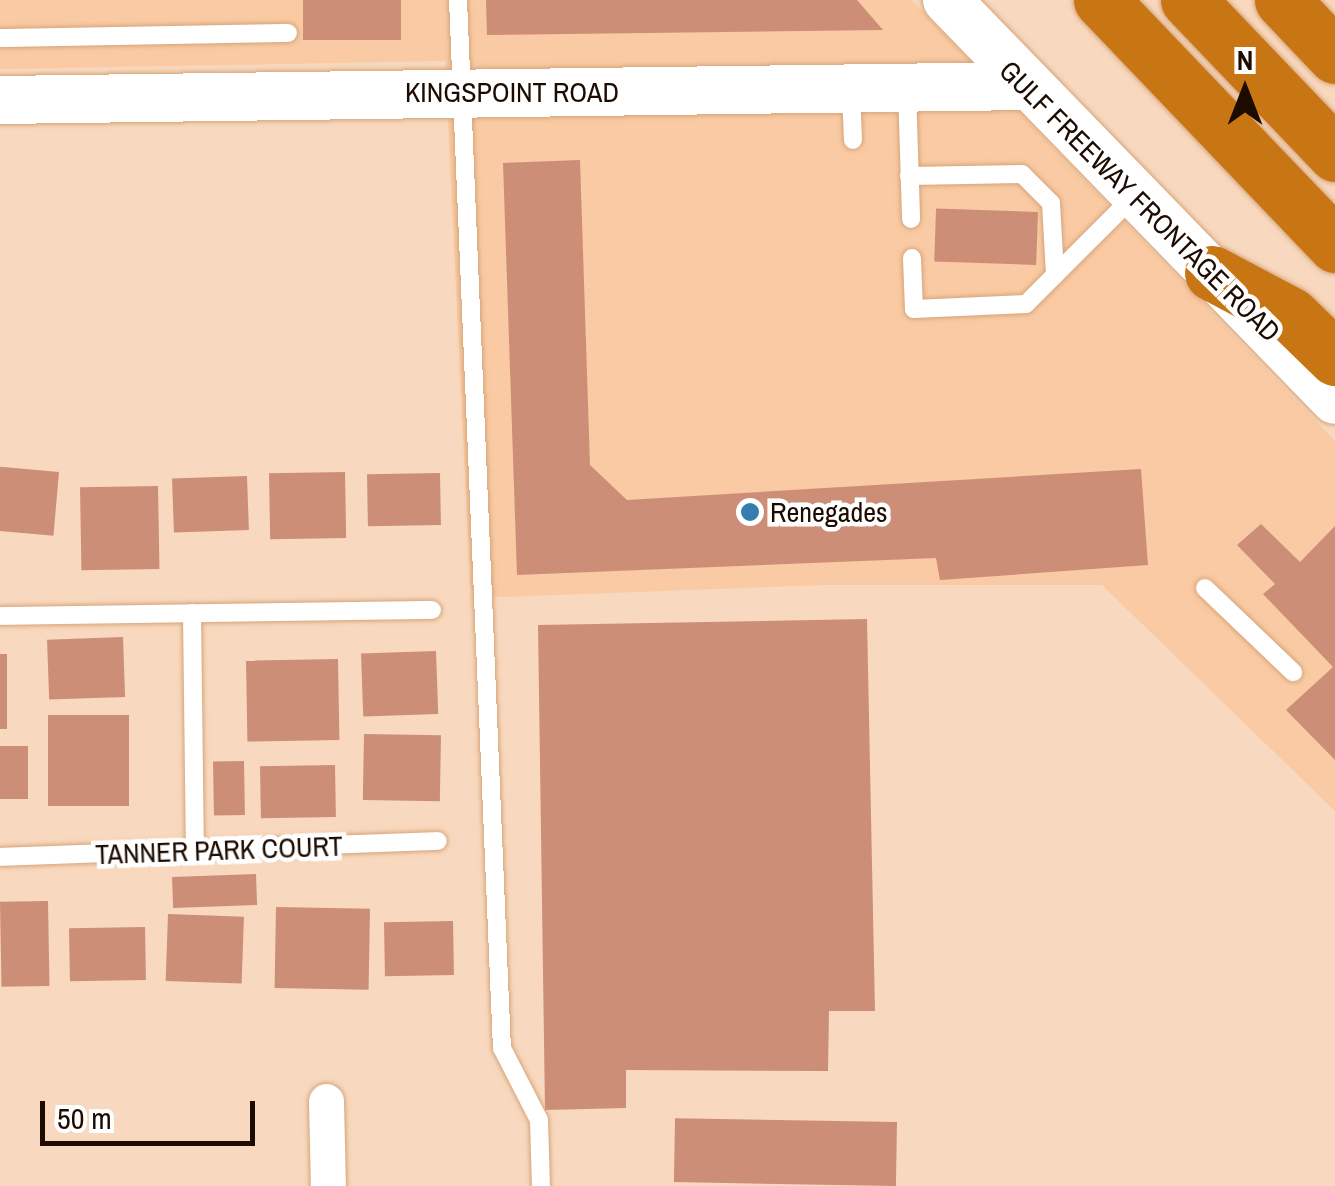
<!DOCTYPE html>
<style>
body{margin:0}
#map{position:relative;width:1335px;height:1186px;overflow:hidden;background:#f8d8be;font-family:"Archivo Narrow",sans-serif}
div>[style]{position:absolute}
.built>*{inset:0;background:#f9caa3}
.building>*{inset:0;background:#cc8e77;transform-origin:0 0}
.roads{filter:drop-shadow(0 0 2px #d6a479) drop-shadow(0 0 2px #d6a479)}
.lane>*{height:18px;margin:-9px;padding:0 9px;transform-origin:9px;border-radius:9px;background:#fff}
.street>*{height:35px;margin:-17.5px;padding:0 17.5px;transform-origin:17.5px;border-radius:17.5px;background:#fff}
.secondary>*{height:48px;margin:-24px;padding:0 24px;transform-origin:24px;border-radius:24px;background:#fff}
.highway>*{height:55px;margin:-27.5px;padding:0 27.5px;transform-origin:27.5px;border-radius:27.5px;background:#c87514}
.dots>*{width:28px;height:28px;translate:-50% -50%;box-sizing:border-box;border:5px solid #fff;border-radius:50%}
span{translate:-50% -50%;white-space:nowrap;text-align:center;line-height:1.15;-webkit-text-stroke:9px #fff;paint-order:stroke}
.street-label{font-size:28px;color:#1d0b00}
.poi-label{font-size:28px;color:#1d0b00}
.left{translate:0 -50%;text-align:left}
.north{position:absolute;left:1195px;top:40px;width:100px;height:100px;-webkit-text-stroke:8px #fff;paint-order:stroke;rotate:0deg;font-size:28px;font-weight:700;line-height:40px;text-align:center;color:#1d0b00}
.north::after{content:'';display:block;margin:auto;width:35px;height:45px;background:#1d0b00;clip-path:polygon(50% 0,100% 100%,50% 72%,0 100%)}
.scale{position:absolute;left:40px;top:1101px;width:215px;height:45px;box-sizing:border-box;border:5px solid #1d0b00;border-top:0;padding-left:12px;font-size:30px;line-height:35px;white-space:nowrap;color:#1d0b00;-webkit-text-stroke:8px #fff;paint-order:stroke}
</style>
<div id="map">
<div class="built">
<i style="clip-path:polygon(0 0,912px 0,1335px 441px,1335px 811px,1102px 585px,822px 585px,471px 598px,445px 61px,0 69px)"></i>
</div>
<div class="building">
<i style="left:303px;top:0;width:98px;height:40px"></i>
<i style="clip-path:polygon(486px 0,857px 0,883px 30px,487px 35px)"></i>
<i style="clip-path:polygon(580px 160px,590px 465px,627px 500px,1141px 469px,1148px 565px,940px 580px,936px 558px,517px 575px,503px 163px)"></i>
<i style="left:1038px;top:212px;width:53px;height:102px;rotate:92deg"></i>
<i style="left:59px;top:472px;width:64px;height:59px;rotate:95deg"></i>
<i style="left:345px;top:472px;width:66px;height:76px;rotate:89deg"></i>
<i style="left:440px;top:473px;width:52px;height:73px;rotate:89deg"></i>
<i style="left:247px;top:476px;width:54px;height:75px;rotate:88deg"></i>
<i style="left:158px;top:486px;width:83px;height:78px;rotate:89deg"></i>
<i style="clip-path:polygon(1261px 524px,1300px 562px,1335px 526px,1335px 760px,1286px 710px,1333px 667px,1263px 594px,1275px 584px,1237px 545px)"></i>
<i style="clip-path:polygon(867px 619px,875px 1011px,829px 1011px,828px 1071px,626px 1070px,626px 1108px,545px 1110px,538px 625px)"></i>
<i style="left:123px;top:637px;width:60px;height:76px;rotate:88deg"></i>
<i style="left:436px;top:651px;width:63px;height:75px;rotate:88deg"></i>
<i style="left:0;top:654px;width:7px;height:75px"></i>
<i style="left:338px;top:659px;width:81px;height:92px;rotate:89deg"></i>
<i style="left:48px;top:715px;width:81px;height:91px"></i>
<i style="left:364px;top:734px;width:77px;height:66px;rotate:1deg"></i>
<i style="left:0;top:746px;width:28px;height:53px"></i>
<i style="left:244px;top:761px;width:54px;height:31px;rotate:89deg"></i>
<i style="left:335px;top:765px;width:52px;height:75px;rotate:89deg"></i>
<i style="left:256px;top:874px;width:31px;height:84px;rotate:88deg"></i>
<i style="left:48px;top:901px;width:85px;height:48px;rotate:89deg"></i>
<i style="left:276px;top:907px;width:94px;height:81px;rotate:1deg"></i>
<i style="left:168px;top:914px;width:76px;height:67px;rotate:2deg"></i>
<i style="left:453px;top:921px;width:54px;height:69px;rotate:89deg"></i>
<i style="left:145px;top:927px;width:53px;height:76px;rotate:89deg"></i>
<i style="left:897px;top:1122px;width:64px;height:222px;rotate:91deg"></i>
</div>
<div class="roads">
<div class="lane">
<i style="left:458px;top:0;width:1049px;rotate:87.6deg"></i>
<i style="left:502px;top:1048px;width:81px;rotate:62.8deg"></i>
<i style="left:539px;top:1120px;width:66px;rotate:88.3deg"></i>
<i style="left:0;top:38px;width:288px;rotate:-1deg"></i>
<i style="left:907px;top:89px;width:130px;rotate:88.2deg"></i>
<i style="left:851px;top:91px;width:49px;rotate:87.7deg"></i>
<i style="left:909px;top:176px;width:113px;rotate:-1deg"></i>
<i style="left:1022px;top:174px;width:41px;rotate:45deg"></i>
<i style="left:1051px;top:203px;width:72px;rotate:86.8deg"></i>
<i style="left:912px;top:258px;width:51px;rotate:87.8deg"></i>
<i style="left:914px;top:309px;width:112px;rotate:-2.6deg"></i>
<i style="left:1026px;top:304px;width:151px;rotate:-45deg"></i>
<i style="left:1205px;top:588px;width:122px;rotate:43.7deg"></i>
<i style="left:192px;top:613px;width:240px;rotate:89.3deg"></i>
<i style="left:0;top:616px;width:432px;rotate:-0.8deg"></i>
<i style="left:0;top:857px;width:438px;rotate:-2.1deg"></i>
</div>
<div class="street">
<i style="left:326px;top:1101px;width:85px;rotate:88.7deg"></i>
</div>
<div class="secondary">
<i style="left:947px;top:0;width:557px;rotate:45.87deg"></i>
<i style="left:0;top:100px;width:1025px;rotate:-0.78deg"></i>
</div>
<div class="highway">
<i style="left:1101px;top:0;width:339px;rotate:46.3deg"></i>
<i style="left:1188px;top:0;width:213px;rotate:46.3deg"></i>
<i style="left:1282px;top:0;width:77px;rotate:46.6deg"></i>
<i style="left:1212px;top:273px;width:89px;rotate:28deg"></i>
<i style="left:1291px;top:315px;width:62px;rotate:44.3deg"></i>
</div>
</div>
<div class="dots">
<i style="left:750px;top:512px;background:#327eb1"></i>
</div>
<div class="street-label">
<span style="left:512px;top:92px">KINGSPOINT ROAD</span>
<span style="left:1140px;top:201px;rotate:45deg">GULF FREEWAY FRONTAGE ROAD</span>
<span style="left:219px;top:850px;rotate:-2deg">TANNER PARK COURT</span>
</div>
<div class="poi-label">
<span class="left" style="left:770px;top:512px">Renegades</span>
</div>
<div class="north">N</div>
<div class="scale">50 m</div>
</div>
